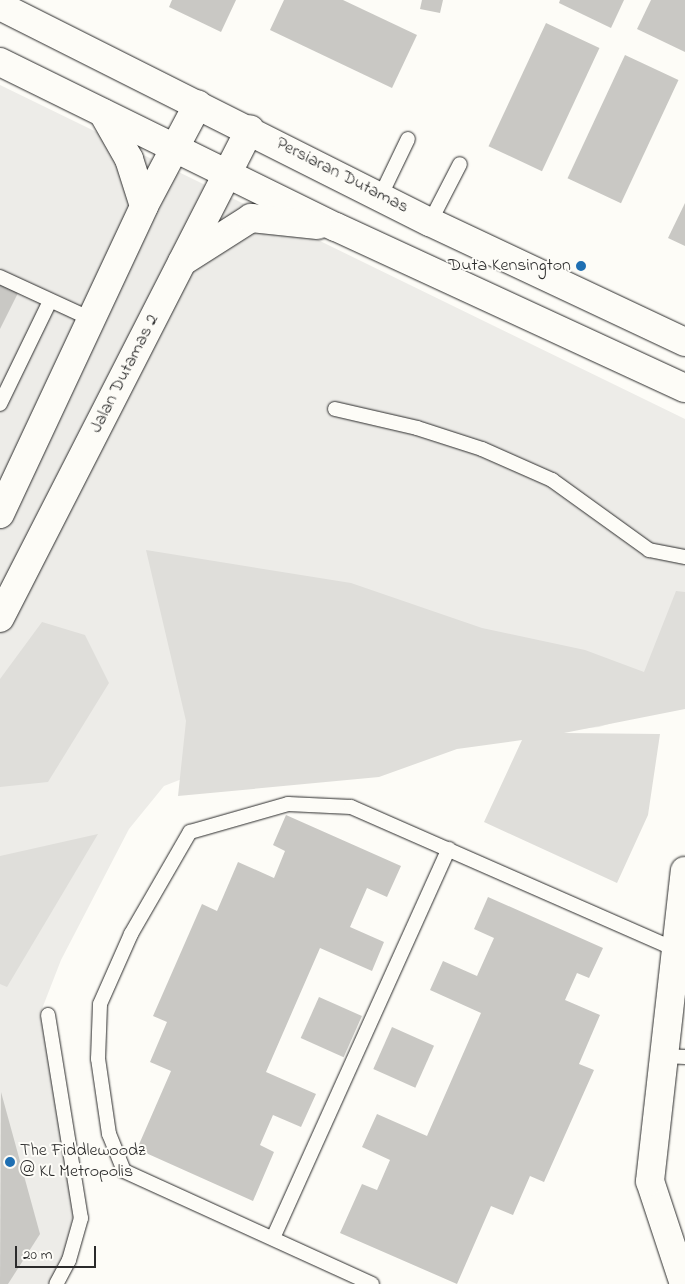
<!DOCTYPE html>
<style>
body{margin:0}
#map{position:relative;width:685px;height:1284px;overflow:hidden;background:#fdfcf7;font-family:"Indie Flower",sans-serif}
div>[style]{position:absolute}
.built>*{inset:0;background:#edece8}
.green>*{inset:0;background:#dfdeda}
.building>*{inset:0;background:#c9c8c4;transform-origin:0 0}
.roads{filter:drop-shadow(0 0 1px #2b2b2b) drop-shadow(0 0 1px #2b2b2b)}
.service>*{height:14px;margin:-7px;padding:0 7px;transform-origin:7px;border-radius:7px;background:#fdfcf7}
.minor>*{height:28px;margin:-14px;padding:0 14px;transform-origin:14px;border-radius:14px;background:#fdfcf7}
.tertiary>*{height:28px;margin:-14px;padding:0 14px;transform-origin:14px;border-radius:14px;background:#fdfcf7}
.dots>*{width:14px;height:14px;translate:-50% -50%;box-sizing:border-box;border:2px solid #fdfcf7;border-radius:50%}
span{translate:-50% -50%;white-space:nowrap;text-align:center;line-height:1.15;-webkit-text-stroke:4px #fdfcf7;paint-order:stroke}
.street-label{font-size:18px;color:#2b2b2b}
.poi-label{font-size:18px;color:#2b2b2b}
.right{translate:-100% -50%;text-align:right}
.left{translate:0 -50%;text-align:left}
.scale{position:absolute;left:15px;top:1246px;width:81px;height:22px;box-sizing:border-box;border:2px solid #2b2b2b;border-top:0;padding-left:6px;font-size:15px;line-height:18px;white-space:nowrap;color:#2b2b2b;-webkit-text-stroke:4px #fdfcf7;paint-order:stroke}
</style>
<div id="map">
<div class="built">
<i style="clip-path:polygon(0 85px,685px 419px,685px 670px,655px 710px,599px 727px,210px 768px,164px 786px,129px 829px,61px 960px,40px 1014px,69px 1176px,73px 1217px,62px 1259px,50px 1284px,0 1284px)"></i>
</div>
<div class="green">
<i style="clip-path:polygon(146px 550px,351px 583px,482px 628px,585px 650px,644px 672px,676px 591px,685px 592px,685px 709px,564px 733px,660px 734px,648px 815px,617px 883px,484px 822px,522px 740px,457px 749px,379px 777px,178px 796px,186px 721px)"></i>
<i style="clip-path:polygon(42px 622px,85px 635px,109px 683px,48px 782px,0 787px,0 679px)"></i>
<i style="clip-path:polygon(98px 834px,7px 987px,0 984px,0 856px)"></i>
</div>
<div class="building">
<i style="clip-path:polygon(172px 0,236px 0,221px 32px,169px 7px)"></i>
<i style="clip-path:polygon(284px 0,343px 0,417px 35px,392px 88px,270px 30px)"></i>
<i style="clip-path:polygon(422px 0,443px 0,440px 13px,420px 9px)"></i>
<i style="clip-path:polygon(560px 0,624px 0,611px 28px,559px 3px)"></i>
<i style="clip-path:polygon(651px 0,685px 0,685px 52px,637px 29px)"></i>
<i style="left:546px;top:23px;width:59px;height:136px;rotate:25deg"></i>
<i style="left:625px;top:55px;width:59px;height:136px;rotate:25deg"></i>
<i style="clip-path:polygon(685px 203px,685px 246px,668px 238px)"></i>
<i style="clip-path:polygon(0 282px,19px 291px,0 329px)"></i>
<i style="clip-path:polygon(286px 815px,401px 866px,387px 897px,367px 888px,350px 927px,384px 942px,372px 971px,320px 948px,266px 1072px,316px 1094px,301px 1127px,273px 1115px,260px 1145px,274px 1152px,253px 1201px,137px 1149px,171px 1071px,150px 1062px,167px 1022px,153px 1016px,202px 904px,217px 911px,238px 862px,274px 878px,285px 851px,273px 845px)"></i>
<i style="clip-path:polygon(488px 897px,603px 948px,589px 978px,577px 973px,565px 1000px,600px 1015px,579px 1064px,594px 1070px,544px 1182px,530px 1176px,513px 1215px,491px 1206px,457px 1284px,340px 1233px,362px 1184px,377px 1190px,390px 1160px,362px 1147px,377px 1114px,427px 1136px,481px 1013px,430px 990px,443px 961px,477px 976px,494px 938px,474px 929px)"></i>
<i style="left:319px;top:997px;width:47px;height:45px;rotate:24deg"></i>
<i style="left:392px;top:1027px;width:46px;height:46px;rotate:24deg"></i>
<i style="clip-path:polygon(1px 1092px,40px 1234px,8px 1284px,0 1284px)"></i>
</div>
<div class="roads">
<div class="service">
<i style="left:381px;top:195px;width:62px;rotate:-64.3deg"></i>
<i style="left:430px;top:222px;width:65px;rotate:-62.7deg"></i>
<i style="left:0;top:277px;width:100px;rotate:24.8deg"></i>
<i style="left:0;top:404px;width:114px;rotate:-64.1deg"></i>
<i style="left:335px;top:409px;width:84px;rotate:13deg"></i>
<i style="left:417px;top:428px;width:68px;rotate:17.9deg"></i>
<i style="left:482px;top:449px;width:77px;rotate:23.9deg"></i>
<i style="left:552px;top:480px;width:120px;rotate:35.8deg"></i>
<i style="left:649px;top:550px;width:37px;rotate:11deg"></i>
<i style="left:48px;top:1015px;width:206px;rotate:80.8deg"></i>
<i style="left:81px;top:1218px;width:44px;rotate:105.9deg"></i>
<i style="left:69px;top:1260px;width:27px;rotate:118deg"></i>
<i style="left:665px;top:1056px;width:20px;rotate:3deg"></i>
<i style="left:273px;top:1238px;width:427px;rotate:-65.7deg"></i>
<i style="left:372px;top:1284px;width:273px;rotate:-155.5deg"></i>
<i style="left:124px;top:1171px;width:40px;rotate:-112deg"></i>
<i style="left:109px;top:1134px;width:76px;rotate:-98.3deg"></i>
<i style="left:98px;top:1059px;width:55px;rotate:-87.9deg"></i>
<i style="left:100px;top:1004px;width:77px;rotate:-66.1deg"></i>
<i style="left:131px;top:934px;width:118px;rotate:-60deg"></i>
<i style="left:190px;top:832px;width:102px;rotate:-15.9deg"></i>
<i style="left:288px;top:804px;width:63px;rotate:2.7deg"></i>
<i style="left:351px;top:807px;width:356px;rotate:23.7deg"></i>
</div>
<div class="minor">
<i style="left:684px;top:1284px;width:108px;rotate:-108.3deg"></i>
<i style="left:650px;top:1181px;width:312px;rotate:-83.6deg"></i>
</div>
<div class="tertiary">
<i style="left:0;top:6px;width:481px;rotate:26.7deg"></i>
<i style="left:430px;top:222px;width:282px;rotate:25.2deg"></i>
<i style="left:0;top:62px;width:374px;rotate:26.2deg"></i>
<i style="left:336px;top:227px;width:384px;rotate:24.8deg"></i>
<i style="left:103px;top:113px;width:53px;rotate:60.5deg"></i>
<i style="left:129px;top:159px;width:49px;rotate:72.3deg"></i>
<i style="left:182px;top:262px;width:82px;rotate:-32.5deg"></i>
<i style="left:251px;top:218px;width:67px;rotate:6deg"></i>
<i style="left:0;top:514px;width:340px;rotate:-64.9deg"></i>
<i style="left:144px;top:206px;width:115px;rotate:-62.1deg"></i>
<i style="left:0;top:618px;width:549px;rotate:-62.92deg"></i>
</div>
</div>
<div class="dots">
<i style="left:581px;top:266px;background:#1f6fb2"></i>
<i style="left:10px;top:1162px;background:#1f6fb2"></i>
</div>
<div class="street-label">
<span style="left:342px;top:176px;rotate:27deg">Persiaran Dutamas</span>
<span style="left:125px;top:374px;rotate:-63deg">Jalan Dutamas 2</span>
</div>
<div class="poi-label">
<span class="right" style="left:571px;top:266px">Duta Kensington</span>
<span class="left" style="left:20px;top:1162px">The Fiddlewoodz<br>@ KL Metropolis</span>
</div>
<div class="scale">20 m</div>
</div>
